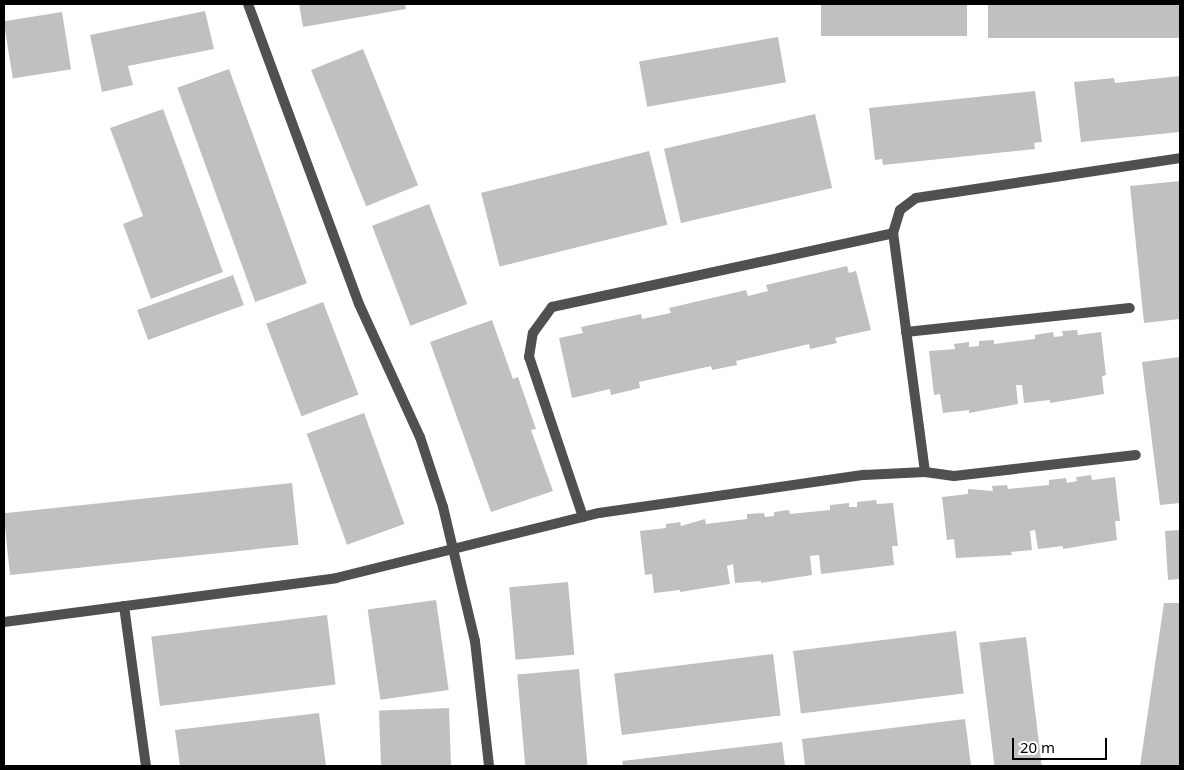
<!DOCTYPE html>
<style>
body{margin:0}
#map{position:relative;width:1184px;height:770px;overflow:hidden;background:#fff;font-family:"Noto Sans",sans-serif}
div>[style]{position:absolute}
.building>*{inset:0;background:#c0c0c0;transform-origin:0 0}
.service>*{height:10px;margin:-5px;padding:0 5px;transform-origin:5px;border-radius:5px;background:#505050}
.minor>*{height:10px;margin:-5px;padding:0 5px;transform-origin:5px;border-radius:5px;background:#505050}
span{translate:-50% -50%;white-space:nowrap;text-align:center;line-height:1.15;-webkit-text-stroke:4px #fff;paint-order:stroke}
.frame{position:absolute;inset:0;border:5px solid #000;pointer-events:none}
.scale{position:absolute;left:1012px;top:738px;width:95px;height:22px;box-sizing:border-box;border:2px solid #000;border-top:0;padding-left:6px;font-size:15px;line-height:18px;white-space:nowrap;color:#000;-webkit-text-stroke:4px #fff;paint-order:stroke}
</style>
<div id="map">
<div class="building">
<i style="clip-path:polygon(299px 4px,405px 4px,406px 9px,303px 27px)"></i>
<i style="left:821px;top:4px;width:146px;height:32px"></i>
<i style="left:988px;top:4px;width:192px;height:34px"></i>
<i style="clip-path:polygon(205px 11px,214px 49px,128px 66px,133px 85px,102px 92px,90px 35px)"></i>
<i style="left:62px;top:12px;width:58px;height:59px;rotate:81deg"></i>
<i style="left:778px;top:37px;width:46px;height:141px;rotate:80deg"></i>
<i style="left:363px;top:49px;width:147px;height:56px;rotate:68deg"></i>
<i style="left:229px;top:69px;width:228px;height:55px;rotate:70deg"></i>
<i style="clip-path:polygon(1180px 76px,1180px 132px,1081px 142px,1074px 82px,1114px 78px,1115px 83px)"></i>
<i style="clip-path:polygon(1035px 91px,1042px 142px,1034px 143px,1035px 149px,883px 165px,882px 159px,875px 160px,869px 108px)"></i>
<i style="clip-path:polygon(163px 109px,223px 272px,151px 299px,123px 224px,143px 216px,110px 128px)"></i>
<i style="left:815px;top:114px;width:76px;height:155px;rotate:77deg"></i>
<i style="left:649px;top:151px;width:76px;height:173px;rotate:76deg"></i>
<i style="clip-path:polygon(1180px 181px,1180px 319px,1144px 323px,1130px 186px)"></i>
<i style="left:429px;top:204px;width:107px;height:61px;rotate:69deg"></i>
<i style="clip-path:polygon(847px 266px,849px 273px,856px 271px,871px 330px,835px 338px,837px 343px,810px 349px,809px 344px,736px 361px,737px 365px,712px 370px,711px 366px,639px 382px,640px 388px,611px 395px,610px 389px,572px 398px,559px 338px,583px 333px,581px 327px,641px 314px,642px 319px,671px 313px,669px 308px,746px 290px,748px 296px,768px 291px,766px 285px)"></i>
<i style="left:233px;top:275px;width:32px;height:102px;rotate:70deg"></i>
<i style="left:323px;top:302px;width:99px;height:61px;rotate:69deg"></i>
<i style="clip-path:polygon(492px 320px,513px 379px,518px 377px,536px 429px,531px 430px,553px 491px,491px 512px,430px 342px)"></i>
<i style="clip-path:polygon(1077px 330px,1078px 335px,1101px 332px,1106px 375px,1102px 376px,1104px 394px,1050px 403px,1050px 400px,1024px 403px,1022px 385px,1016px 385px,1018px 404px,969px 413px,969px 410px,943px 413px,940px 394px,934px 395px,929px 351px,955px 349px,954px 344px,969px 342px,969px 347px,979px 346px,979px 341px,994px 340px,994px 344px,1035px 339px,1035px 335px,1053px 332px,1054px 337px,1063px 336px,1062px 331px)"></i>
<i style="clip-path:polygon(1180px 357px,1180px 503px,1160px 505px,1142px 362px)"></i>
<i style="left:364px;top:413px;width:118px;height:61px;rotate:70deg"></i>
<i style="clip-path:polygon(1091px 475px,1092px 480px,1115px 477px,1120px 521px,1115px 521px,1117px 540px,1063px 549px,1063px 546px,1038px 549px,1035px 530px,1030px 531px,1032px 550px,1011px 552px,1012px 555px,956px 558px,954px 539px,947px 540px,942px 497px,968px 494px,968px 489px,993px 491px,992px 486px,1007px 485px,1008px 489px,1049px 485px,1049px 480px,1066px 478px,1067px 483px,1077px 481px,1076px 477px)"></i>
<i style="left:292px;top:483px;width:62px;height:290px;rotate:84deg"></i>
<i style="clip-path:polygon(876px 500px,877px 504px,893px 503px,898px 546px,892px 546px,894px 565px,821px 574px,819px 555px,810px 556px,812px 575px,761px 583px,761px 581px,735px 583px,733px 564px,727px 566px,730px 584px,680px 592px,680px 590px,654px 593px,652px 574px,645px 575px,640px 531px,666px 528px,666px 524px,680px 522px,681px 526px,705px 519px,706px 524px,747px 519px,747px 514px,764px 513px,765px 517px,774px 516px,774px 512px,789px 510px,790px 514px,830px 510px,830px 505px,849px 503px,849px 507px,857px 507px,857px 502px)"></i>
<i style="clip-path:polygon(1180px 530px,1180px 579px,1168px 580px,1165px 531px)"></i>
<i style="left:568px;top:582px;width:73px;height:59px;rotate:85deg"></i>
<i style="left:436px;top:600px;width:91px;height:69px;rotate:82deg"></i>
<i style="clip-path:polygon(1164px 603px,1180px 603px,1180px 766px,1140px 766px)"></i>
<i style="left:327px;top:615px;width:70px;height:177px;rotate:83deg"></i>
<i style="left:956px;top:631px;width:63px;height:164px;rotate:83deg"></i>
<i style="left:1026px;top:637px;width:130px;height:47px;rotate:83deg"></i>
<i style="left:773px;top:654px;width:62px;height:160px;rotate:83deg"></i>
<i style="left:579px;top:669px;width:97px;height:62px;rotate:85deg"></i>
<i style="left:449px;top:708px;width:58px;height:70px;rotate:88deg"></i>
<i style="clip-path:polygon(319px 713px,326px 766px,180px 766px,175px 730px)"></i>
<i style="clip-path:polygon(965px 719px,971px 766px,805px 766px,802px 739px)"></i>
<i style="clip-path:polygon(782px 742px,785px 766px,623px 766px,622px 761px)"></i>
</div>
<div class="service">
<i style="left:906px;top:332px;width:225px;rotate:-6.1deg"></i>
<i style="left:925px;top:472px;width:241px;rotate:-97.6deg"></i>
<i style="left:893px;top:233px;width:24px;rotate:-73deg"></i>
<i style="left:900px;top:210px;width:20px;rotate:-37deg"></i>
<i style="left:916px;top:198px;width:267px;rotate:-8.6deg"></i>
<i style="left:583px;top:517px;width:169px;rotate:-108.6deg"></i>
<i style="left:529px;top:357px;width:24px;rotate:-81deg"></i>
<i style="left:533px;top:333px;width:32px;rotate:-54deg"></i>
<i style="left:552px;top:307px;width:349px;rotate:-12.2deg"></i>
<i style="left:124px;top:606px;width:162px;rotate:82.2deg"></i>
<i style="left:4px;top:622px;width:335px;rotate:-7.5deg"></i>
<i style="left:336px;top:578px;width:271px;rotate:-13.9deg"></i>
<i style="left:599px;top:513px;width:268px;rotate:-8.2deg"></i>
<i style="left:864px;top:475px;width:61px;rotate:-2.8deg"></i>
<i style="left:925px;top:472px;width:29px;rotate:8deg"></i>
<i style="left:954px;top:476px;width:183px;rotate:-6.6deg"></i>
</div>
<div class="minor">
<i style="left:248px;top:4px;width:320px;rotate:69.7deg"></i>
<i style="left:359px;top:304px;width:146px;rotate:65.4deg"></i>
<i style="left:420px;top:437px;width:74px;rotate:71.8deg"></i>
<i style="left:443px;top:507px;width:138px;rotate:76.6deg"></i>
<i style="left:475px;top:641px;width:126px;rotate:83.6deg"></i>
</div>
<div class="frame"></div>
<div class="scale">20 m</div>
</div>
